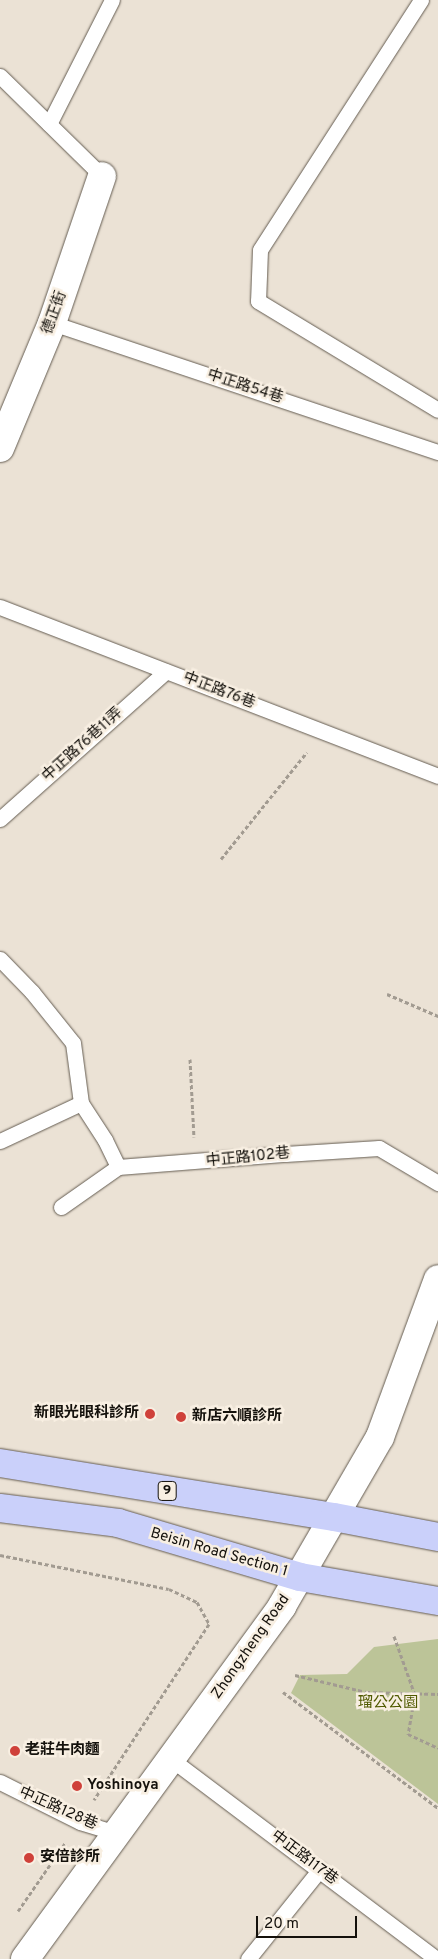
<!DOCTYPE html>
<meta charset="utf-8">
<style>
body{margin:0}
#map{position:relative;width:438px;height:1959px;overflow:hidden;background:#ebe2d5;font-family:Overpass,"Noto Sans TC",sans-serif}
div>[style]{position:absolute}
.green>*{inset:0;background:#bcc498}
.path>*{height:3px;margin-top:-1.5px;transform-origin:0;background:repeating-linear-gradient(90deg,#a29b91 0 4px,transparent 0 6.5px)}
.roads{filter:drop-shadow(0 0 1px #645c51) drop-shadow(0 0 1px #645c51)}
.service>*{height:15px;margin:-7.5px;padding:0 7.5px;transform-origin:7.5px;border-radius:7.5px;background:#fff}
.minor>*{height:28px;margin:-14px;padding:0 14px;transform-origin:14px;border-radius:14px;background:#fff}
.tertiary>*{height:28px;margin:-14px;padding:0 14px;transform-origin:14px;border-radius:14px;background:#fff}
.primary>*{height:28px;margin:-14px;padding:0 14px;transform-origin:14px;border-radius:14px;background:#cad0fa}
.dots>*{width:14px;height:14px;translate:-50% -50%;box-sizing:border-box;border:2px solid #f8efe2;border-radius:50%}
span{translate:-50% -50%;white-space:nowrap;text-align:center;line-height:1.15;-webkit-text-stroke:5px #f8efe2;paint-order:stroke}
.shield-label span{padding:1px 4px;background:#f8efe2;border:1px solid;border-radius:4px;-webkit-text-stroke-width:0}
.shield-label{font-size:14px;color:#14110c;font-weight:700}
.street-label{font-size:15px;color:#14110c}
.poi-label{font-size:15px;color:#14110c;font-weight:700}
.right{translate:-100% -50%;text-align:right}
.left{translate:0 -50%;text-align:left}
.park-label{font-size:15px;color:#515b02}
.scale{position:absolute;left:256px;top:1916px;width:101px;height:22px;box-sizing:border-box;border:2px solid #14110c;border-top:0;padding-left:6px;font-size:15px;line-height:18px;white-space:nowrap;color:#14110c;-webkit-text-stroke:4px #f8efe2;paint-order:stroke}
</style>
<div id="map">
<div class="green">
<i style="clip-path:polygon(438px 1639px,438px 1804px,291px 1693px,300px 1675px,347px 1674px,374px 1647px)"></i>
</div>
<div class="path">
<i style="left:221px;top:859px;width:137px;rotate:-51.2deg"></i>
<i style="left:387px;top:994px;width:56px;rotate:23.3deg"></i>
<i style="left:190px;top:1059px;width:78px;rotate:87.1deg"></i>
<i style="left:0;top:1555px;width:172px;rotate:11.4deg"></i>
<i style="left:169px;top:1589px;width:31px;rotate:25deg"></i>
<i style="left:197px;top:1602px;width:25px;rotate:61deg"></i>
<i style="left:209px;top:1624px;width:210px;rotate:123.2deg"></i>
<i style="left:394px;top:1636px;width:63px;rotate:70.4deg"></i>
<i style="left:415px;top:1695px;width:40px;rotate:100deg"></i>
<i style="left:408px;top:1734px;width:33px;rotate:25deg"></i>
<i style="left:295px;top:1675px;width:73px;rotate:13.5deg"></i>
<i style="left:366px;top:1692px;width:72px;rotate:1.6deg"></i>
<i style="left:283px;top:1692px;width:194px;rotate:36.8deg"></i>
<i style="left:18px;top:1911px;width:83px;rotate:-55.3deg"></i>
</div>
<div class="roads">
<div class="service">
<i style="left:421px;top:0;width:297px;rotate:122.8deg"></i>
<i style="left:260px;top:250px;width:51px;rotate:92.2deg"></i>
<i style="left:258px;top:301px;width:210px;rotate:31.2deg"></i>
<i style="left:0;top:76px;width:143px;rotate:44.4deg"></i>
<i style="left:49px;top:124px;width:139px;rotate:-63.1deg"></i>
<i style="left:52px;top:323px;width:407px;rotate:18.5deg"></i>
<i style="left:0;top:607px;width:469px;rotate:21.1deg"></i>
<i style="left:0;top:819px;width:222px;rotate:-41.7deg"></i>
<i style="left:0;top:959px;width:46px;rotate:45.9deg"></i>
<i style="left:32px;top:992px;width:65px;rotate:51.2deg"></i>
<i style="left:73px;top:1043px;width:61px;rotate:82.4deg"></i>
<i style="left:81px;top:1103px;width:44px;rotate:57deg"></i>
<i style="left:105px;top:1140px;width:30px;rotate:64deg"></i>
<i style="left:0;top:1141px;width:89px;rotate:-25.1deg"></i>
<i style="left:61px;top:1207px;width:70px;rotate:-35.1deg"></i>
<i style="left:118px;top:1167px;width:168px;rotate:-4.5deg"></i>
<i style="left:285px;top:1154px;width:94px;rotate:-3.7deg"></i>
<i style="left:379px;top:1148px;width:69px;rotate:30.7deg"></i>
<i style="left:171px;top:1759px;width:332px;rotate:37deg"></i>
<i style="left:0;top:1782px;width:89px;rotate:26.6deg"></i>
<i style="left:80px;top:1822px;width:39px;rotate:17deg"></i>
<i style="left:248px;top:1959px;width:115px;rotate:-51.3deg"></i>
</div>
<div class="minor">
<i style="left:0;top:448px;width:135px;rotate:-67.4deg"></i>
<i style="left:52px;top:323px;width:155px;rotate:-71.2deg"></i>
</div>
<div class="tertiary">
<i style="left:25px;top:1959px;width:437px;rotate:-53.9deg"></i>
<i style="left:282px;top:1606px;width:195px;rotate:-59.9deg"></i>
<i style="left:380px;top:1437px;width:168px;rotate:-69.8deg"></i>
</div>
<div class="primary">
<i style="left:0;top:1463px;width:338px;rotate:9.2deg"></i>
<i style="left:334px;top:1517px;width:106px;rotate:10.9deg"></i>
<i style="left:0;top:1508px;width:119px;rotate:7.2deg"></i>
<i style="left:118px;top:1523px;width:190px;rotate:16.5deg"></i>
<i style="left:300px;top:1577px;width:140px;rotate:9.9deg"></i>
</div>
</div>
<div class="dots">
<i style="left:150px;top:1414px;background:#cf413a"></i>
<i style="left:181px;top:1417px;background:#cf413a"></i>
<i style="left:15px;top:1751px;background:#cf413a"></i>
<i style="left:77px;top:1786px;background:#cf413a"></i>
<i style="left:29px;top:1858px;background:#cf413a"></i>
</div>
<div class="shield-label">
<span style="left:167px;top:1491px">9</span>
</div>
<div class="street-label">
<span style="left:55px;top:313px;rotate:-70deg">德正街</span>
<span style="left:245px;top:387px;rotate:18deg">中正路54巷</span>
<span style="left:219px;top:691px;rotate:21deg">中正路76巷</span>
<span style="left:83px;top:745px;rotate:-42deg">中正路76巷11弄</span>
<span style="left:248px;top:1158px;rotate:-6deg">中正路102巷</span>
<span style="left:219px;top:1553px;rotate:16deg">Beisin Road Section 1</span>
<span style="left:251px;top:1647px;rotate:-55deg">Zhongzheng Road</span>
<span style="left:58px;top:1809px;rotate:24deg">中正路128巷</span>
<span style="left:304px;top:1858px;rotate:37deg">中正路117巷</span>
</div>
<div class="poi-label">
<span class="right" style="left:139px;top:1414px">新眼光眼科診所</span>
<span class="left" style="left:192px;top:1417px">新店六順診所</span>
<span class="left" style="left:25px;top:1751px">老莊牛肉麵</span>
<span class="left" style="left:87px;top:1786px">Yoshinoya</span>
<span class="left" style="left:40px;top:1858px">安倍診所</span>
</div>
<div class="park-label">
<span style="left:388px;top:1704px">瑠公公園</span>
</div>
<div class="scale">20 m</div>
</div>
